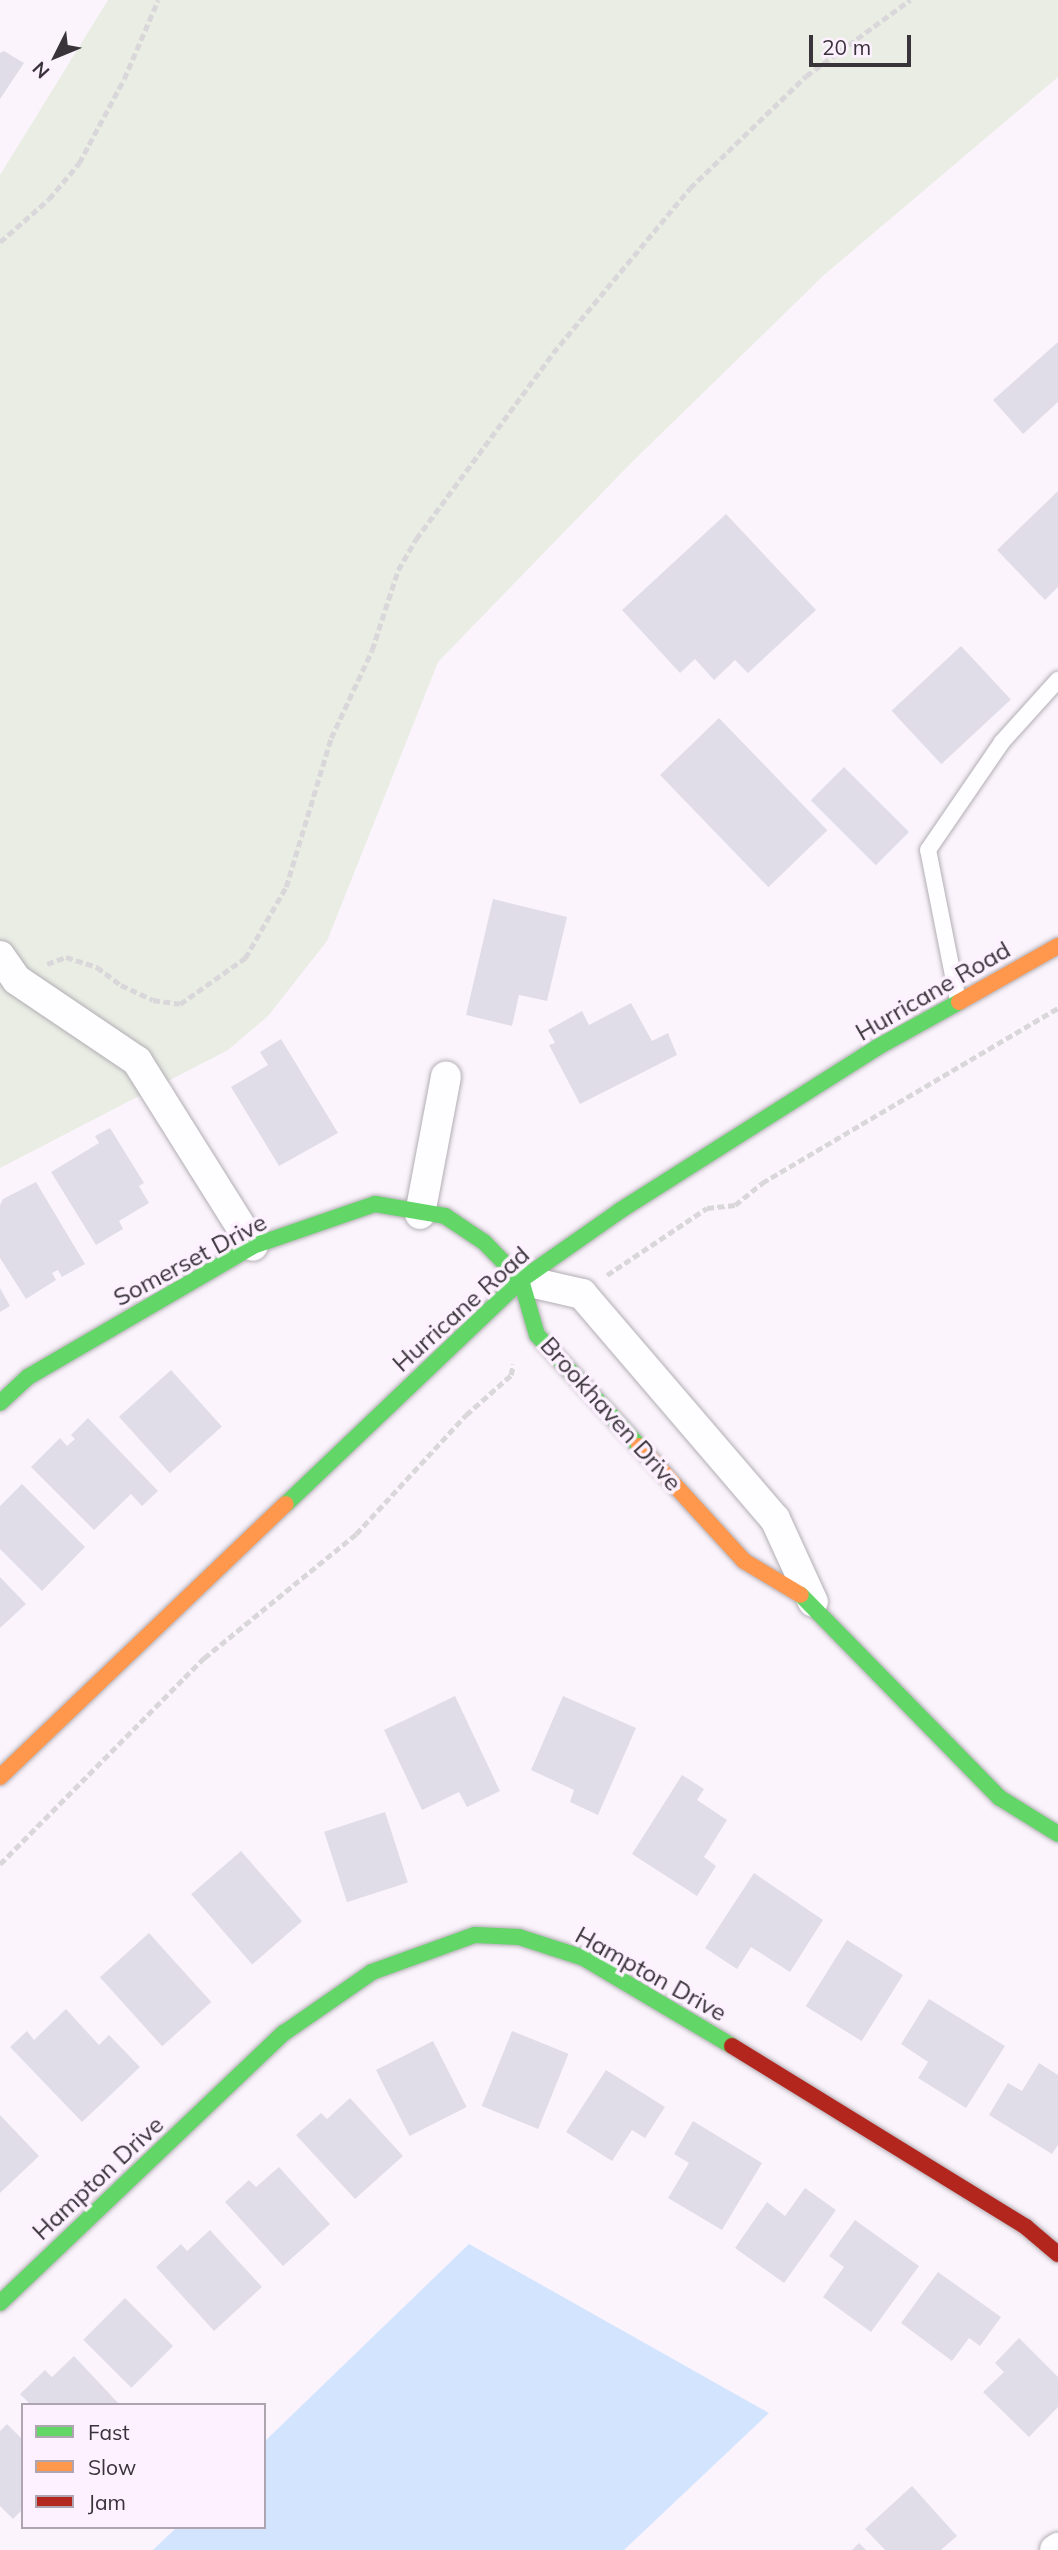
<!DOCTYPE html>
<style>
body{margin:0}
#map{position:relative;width:1058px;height:2550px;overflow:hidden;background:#fbf4fc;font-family:Mulish,sans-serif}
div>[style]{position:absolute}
.green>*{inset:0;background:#e9ede4}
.water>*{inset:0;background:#d3e5fe}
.building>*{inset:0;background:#e1dde8;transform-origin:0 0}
.path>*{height:4.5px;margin-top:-2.25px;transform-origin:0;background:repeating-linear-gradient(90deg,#dad7da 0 7px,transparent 0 10.5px)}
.roads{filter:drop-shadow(0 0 2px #b2adb3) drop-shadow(0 0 2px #b2adb3)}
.lane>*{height:16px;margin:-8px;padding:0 8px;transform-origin:8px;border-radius:8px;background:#fefdff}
.street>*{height:30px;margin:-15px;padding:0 15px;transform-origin:15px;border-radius:15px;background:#fefdff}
.fast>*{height:16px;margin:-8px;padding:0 8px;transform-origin:8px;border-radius:8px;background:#63d668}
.slow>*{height:16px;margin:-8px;padding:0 8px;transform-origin:8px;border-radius:8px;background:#ff974d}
.jam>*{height:16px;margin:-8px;padding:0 8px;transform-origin:8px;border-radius:8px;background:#b3261e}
span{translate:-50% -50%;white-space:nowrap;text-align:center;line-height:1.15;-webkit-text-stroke:7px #fdf1ff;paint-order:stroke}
.street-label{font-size:24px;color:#39333a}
.legend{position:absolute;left:21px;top:2403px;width:245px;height:126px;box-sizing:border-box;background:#fdf1ff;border:2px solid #afa5b0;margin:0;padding:9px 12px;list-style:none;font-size:21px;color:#39333a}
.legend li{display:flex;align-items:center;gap:14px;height:35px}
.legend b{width:35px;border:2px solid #afa5b0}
.north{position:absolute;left:21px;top:21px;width:70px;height:70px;-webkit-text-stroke:5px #fdf1ff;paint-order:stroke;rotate:227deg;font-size:19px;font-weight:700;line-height:28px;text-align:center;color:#39333a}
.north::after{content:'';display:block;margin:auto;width:24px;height:32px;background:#39333a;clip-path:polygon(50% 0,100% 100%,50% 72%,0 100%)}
.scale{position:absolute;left:809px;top:35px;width:102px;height:32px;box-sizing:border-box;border:4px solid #39333a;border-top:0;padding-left:9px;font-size:21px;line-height:24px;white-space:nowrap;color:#39333a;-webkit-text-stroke:5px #fdf1ff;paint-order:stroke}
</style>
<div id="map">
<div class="green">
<i style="clip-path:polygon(108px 0,1058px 0,1058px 77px,824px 275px,631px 463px,438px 662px,327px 941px,268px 1016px,228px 1050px,0 1168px,0 175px)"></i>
</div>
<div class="water">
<i style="clip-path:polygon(469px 2244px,769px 2413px,624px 2550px,153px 2550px,177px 2527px,264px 2527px,264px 2442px)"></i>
</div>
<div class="building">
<i style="clip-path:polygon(4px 51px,24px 63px,0 99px,0 53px)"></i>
<i style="clip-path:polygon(1058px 342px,1058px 402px,1023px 434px,993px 400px)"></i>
<i style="clip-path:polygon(1058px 491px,1058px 587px,1045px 600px,997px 550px)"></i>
<i style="clip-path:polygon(726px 514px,816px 610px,748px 673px,735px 660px,714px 680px,695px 659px,680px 673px,622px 610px)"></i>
<i style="left:961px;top:646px;width:73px;height:95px;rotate:47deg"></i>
<i style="left:719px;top:718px;width:156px;height:82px;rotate:46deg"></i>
<i style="left:844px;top:767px;width:92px;height:47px;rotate:45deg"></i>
<i style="clip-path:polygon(493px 899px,567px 917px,547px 1001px,519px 995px,512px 1026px,466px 1015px)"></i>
<i style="clip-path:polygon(631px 1003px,652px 1041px,668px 1033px,677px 1055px,580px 1104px,549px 1045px,555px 1043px,548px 1030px,582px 1011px,589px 1025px)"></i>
<i style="clip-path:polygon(281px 1039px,338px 1133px,279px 1166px,231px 1087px,268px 1065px,260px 1052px)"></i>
<i style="clip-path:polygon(110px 1128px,144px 1183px,139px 1186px,149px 1203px,119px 1221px,123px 1229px,96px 1245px,51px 1172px,99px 1143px,95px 1136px)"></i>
<i style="clip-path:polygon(36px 1182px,85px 1264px,62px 1277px,58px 1270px,52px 1273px,56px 1280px,26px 1299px,0 1258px,0 1205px,3px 1199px)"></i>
<i style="clip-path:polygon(0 1288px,10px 1306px,0 1312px)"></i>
<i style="left:171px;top:1370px;width:76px;height:70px;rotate:48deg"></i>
<i style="clip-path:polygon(88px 1418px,158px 1491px,142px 1506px,131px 1494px,94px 1530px,31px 1467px,60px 1438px,67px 1446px,75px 1439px,71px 1435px)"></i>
<i style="clip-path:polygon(22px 1484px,85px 1547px,42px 1591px,0 1549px,0 1506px)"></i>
<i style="clip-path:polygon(0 1577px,26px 1604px,0 1628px)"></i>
<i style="clip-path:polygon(455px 1696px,500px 1791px,467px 1807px,459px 1792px,422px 1810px,384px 1730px)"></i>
<i style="clip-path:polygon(563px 1696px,636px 1728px,598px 1815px,570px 1802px,574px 1790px,531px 1770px)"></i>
<i style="clip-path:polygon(682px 1775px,704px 1789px,697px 1800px,727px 1820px,704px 1857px,716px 1866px,697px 1896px,632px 1854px)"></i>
<i style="left:385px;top:1812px;width:74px;height:64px;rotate:72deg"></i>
<i style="left:241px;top:1851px;width:93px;height:66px;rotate:49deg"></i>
<i style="clip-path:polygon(754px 1873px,823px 1920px,790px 1972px,751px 1947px,737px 1969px,705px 1948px)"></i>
<i style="left:149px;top:1933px;width:93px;height:66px;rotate:48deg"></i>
<i style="left:847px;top:1940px;width:66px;height:78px;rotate:32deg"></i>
<i style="clip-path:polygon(929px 1999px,1005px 2046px,966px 2108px,918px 2078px,928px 2062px,901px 2044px)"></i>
<i style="clip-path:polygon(66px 2009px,99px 2045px,109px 2035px,140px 2067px,82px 2122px,10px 2047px,27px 2031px,34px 2040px)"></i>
<i style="left:512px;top:2031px;width:61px;height:81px;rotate:22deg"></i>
<i style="left:433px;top:2041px;width:74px;height:64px;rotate:63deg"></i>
<i style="clip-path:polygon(1039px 2063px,1058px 2075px,1058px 2145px,1052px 2154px,989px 2115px,1008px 2083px,1022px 2091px)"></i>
<i style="clip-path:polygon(606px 2070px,665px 2107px,645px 2138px,632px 2130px,612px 2161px,566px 2132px)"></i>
<i style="clip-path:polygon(350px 2098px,403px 2156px,355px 2199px,296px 2135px,321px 2113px,327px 2119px)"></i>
<i style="clip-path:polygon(0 2115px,39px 2156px,0 2193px)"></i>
<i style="clip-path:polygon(693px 2121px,762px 2163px,722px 2230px,668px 2198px,689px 2163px,674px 2154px)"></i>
<i style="clip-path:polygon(279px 2167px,330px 2224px,283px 2266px,225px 2202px,249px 2180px,256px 2187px)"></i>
<i style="clip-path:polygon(805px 2188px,836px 2210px,784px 2283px,735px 2248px,767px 2202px,785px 2216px)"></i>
<i style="clip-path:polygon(855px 2220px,919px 2266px,871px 2332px,823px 2297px,844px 2267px,829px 2256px)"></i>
<i style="clip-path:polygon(210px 2230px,262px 2287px,214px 2331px,156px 2267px,181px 2244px,187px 2251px)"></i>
<i style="clip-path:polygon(938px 2272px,1001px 2317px,980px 2346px,969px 2338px,952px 2361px,901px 2323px)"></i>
<i style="left:125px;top:2298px;width:68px;height:59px;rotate:45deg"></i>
<i style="clip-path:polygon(1019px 2338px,1058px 2377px,1058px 2407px,1029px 2437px,983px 2392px,1004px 2372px,995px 2363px)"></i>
<i style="clip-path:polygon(74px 2356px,120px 2405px,31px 2405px,20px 2394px,45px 2370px,52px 2377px)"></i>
<i style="clip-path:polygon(7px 2424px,23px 2440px,23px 2509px,13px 2519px,0 2506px,0 2431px)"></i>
<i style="clip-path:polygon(912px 2486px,957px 2536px,941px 2550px,885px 2550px,865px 2529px)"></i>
<i style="clip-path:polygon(859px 2543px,866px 2550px,852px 2550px)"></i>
</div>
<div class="path">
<i style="left:0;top:242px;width:65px;rotate:-41.3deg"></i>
<i style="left:49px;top:199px;width:47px;rotate:-50.2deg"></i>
<i style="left:79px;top:163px;width:95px;rotate:-61.8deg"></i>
<i style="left:124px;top:79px;width:86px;rotate:-66.7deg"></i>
<i style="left:47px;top:964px;width:20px;rotate:-20deg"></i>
<i style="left:66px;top:957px;width:33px;rotate:18deg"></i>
<i style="left:97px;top:967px;width:30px;rotate:37deg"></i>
<i style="left:121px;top:985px;width:35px;rotate:25deg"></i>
<i style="left:153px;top:1000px;width:27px;rotate:8deg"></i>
<i style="left:180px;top:1004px;width:80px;rotate:-35.3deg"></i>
<i style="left:245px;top:958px;width:82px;rotate:-60deg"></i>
<i style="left:286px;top:887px;width:156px;rotate:-73.2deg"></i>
<i style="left:331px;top:738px;width:97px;rotate:-65deg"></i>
<i style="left:372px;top:650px;width:84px;rotate:-72deg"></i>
<i style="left:398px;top:570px;width:36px;rotate:-60deg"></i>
<i style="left:416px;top:539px;width:231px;rotate:-53.6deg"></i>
<i style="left:553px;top:353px;width:214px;rotate:-50.3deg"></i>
<i style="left:690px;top:188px;width:161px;rotate:-44deg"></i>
<i style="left:806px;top:76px;width:129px;rotate:-36.2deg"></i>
<i style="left:607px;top:1275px;width:120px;rotate:-33.8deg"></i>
<i style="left:707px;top:1208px;width:28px;rotate:-6deg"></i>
<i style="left:735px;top:1205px;width:35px;rotate:-39deg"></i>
<i style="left:762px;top:1183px;width:344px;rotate:-30.6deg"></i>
<i style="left:0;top:1864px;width:290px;rotate:-45.3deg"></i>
<i style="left:204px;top:1658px;width:196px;rotate:-39.2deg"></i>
<i style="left:356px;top:1534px;width:162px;rotate:-47.3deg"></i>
<i style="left:466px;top:1415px;width:60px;rotate:-41.6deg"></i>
<i style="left:511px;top:1375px;width:11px;rotate:-80deg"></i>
</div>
<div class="roads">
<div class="lane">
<i style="left:958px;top:1001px;width:154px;rotate:-101.2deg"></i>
<i style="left:928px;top:850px;width:131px;rotate:-55.6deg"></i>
<i style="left:1002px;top:742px;width:84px;rotate:-47.9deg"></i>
</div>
<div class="street">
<i style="left:0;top:956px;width:29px;rotate:55deg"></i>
<i style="left:17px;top:980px;width:145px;rotate:34deg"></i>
<i style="left:137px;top:1061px;width:218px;rotate:57.9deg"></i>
<i style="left:420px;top:1214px;width:140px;rotate:-79.3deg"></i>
<i style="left:521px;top:1280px;width:63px;rotate:12.9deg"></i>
<i style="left:582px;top:1294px;width:296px;rotate:49.4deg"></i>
<i style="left:775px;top:1519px;width:91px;rotate:65.4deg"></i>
<i style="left:1055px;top:2550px;width:4px;rotate:-34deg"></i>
</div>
<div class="fast">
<i style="left:0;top:1403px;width:38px;rotate:-43deg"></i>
<i style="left:28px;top:1377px;width:260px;rotate:-30.2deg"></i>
<i style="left:253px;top:1246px;width:129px;rotate:-19deg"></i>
<i style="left:375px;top:1204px;width:71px;rotate:9.7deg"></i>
<i style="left:445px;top:1216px;width:47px;rotate:33.7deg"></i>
<i style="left:484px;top:1242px;width:53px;rotate:45.8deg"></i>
<i style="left:521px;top:1280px;width:57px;rotate:73.8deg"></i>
<i style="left:537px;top:1335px;width:151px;rotate:47.4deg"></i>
<i style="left:286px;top:1504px;width:325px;rotate:-43.6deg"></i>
<i style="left:521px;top:1280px;width:122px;rotate:-35deg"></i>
<i style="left:621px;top:1210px;width:302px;rotate:-32.4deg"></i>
<i style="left:876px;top:1048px;width:95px;rotate:-29deg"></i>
<i style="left:801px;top:1595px;width:284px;rotate:45.6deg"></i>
<i style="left:1000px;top:1798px;width:68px;rotate:31.8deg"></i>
<i style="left:0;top:2303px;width:392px;rotate:-43.6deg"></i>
<i style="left:284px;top:2033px;width:107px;rotate:-34.7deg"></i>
<i style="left:372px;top:1972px;width:109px;rotate:-19.8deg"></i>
<i style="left:475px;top:1935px;width:44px;rotate:2.6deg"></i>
<i style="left:519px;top:1937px;width:68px;rotate:17.9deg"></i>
<i style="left:584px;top:1958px;width:172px;rotate:30.7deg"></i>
</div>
<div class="slow">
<i style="left:959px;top:1002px;width:114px;rotate:-29.5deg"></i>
<i style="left:639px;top:1446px;width:156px;rotate:47.6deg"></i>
<i style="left:744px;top:1561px;width:66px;rotate:30.8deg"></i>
<i style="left:0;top:1777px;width:395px;rotate:-43.7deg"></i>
</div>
<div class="jam">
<i style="left:732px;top:2046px;width:345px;rotate:31.6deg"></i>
<i style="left:1026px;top:2227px;width:42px;rotate:40.2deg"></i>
</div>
</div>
<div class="street-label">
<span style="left:933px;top:991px;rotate:-30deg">Hurricane Road</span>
<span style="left:190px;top:1260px;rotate:-28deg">Somerset Drive</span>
<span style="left:461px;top:1309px;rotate:-42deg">Hurricane Road</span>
<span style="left:611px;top:1414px;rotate:48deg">Brookhaven Drive</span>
<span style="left:651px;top:1974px;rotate:29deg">Hampton Drive</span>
<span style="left:98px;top:2178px;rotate:-43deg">Hampton Drive</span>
</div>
<ul class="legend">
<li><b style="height:9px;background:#63d668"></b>Fast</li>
<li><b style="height:9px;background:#ff974d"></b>Slow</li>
<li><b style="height:9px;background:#b3261e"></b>Jam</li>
</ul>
<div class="north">N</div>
<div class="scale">20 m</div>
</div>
